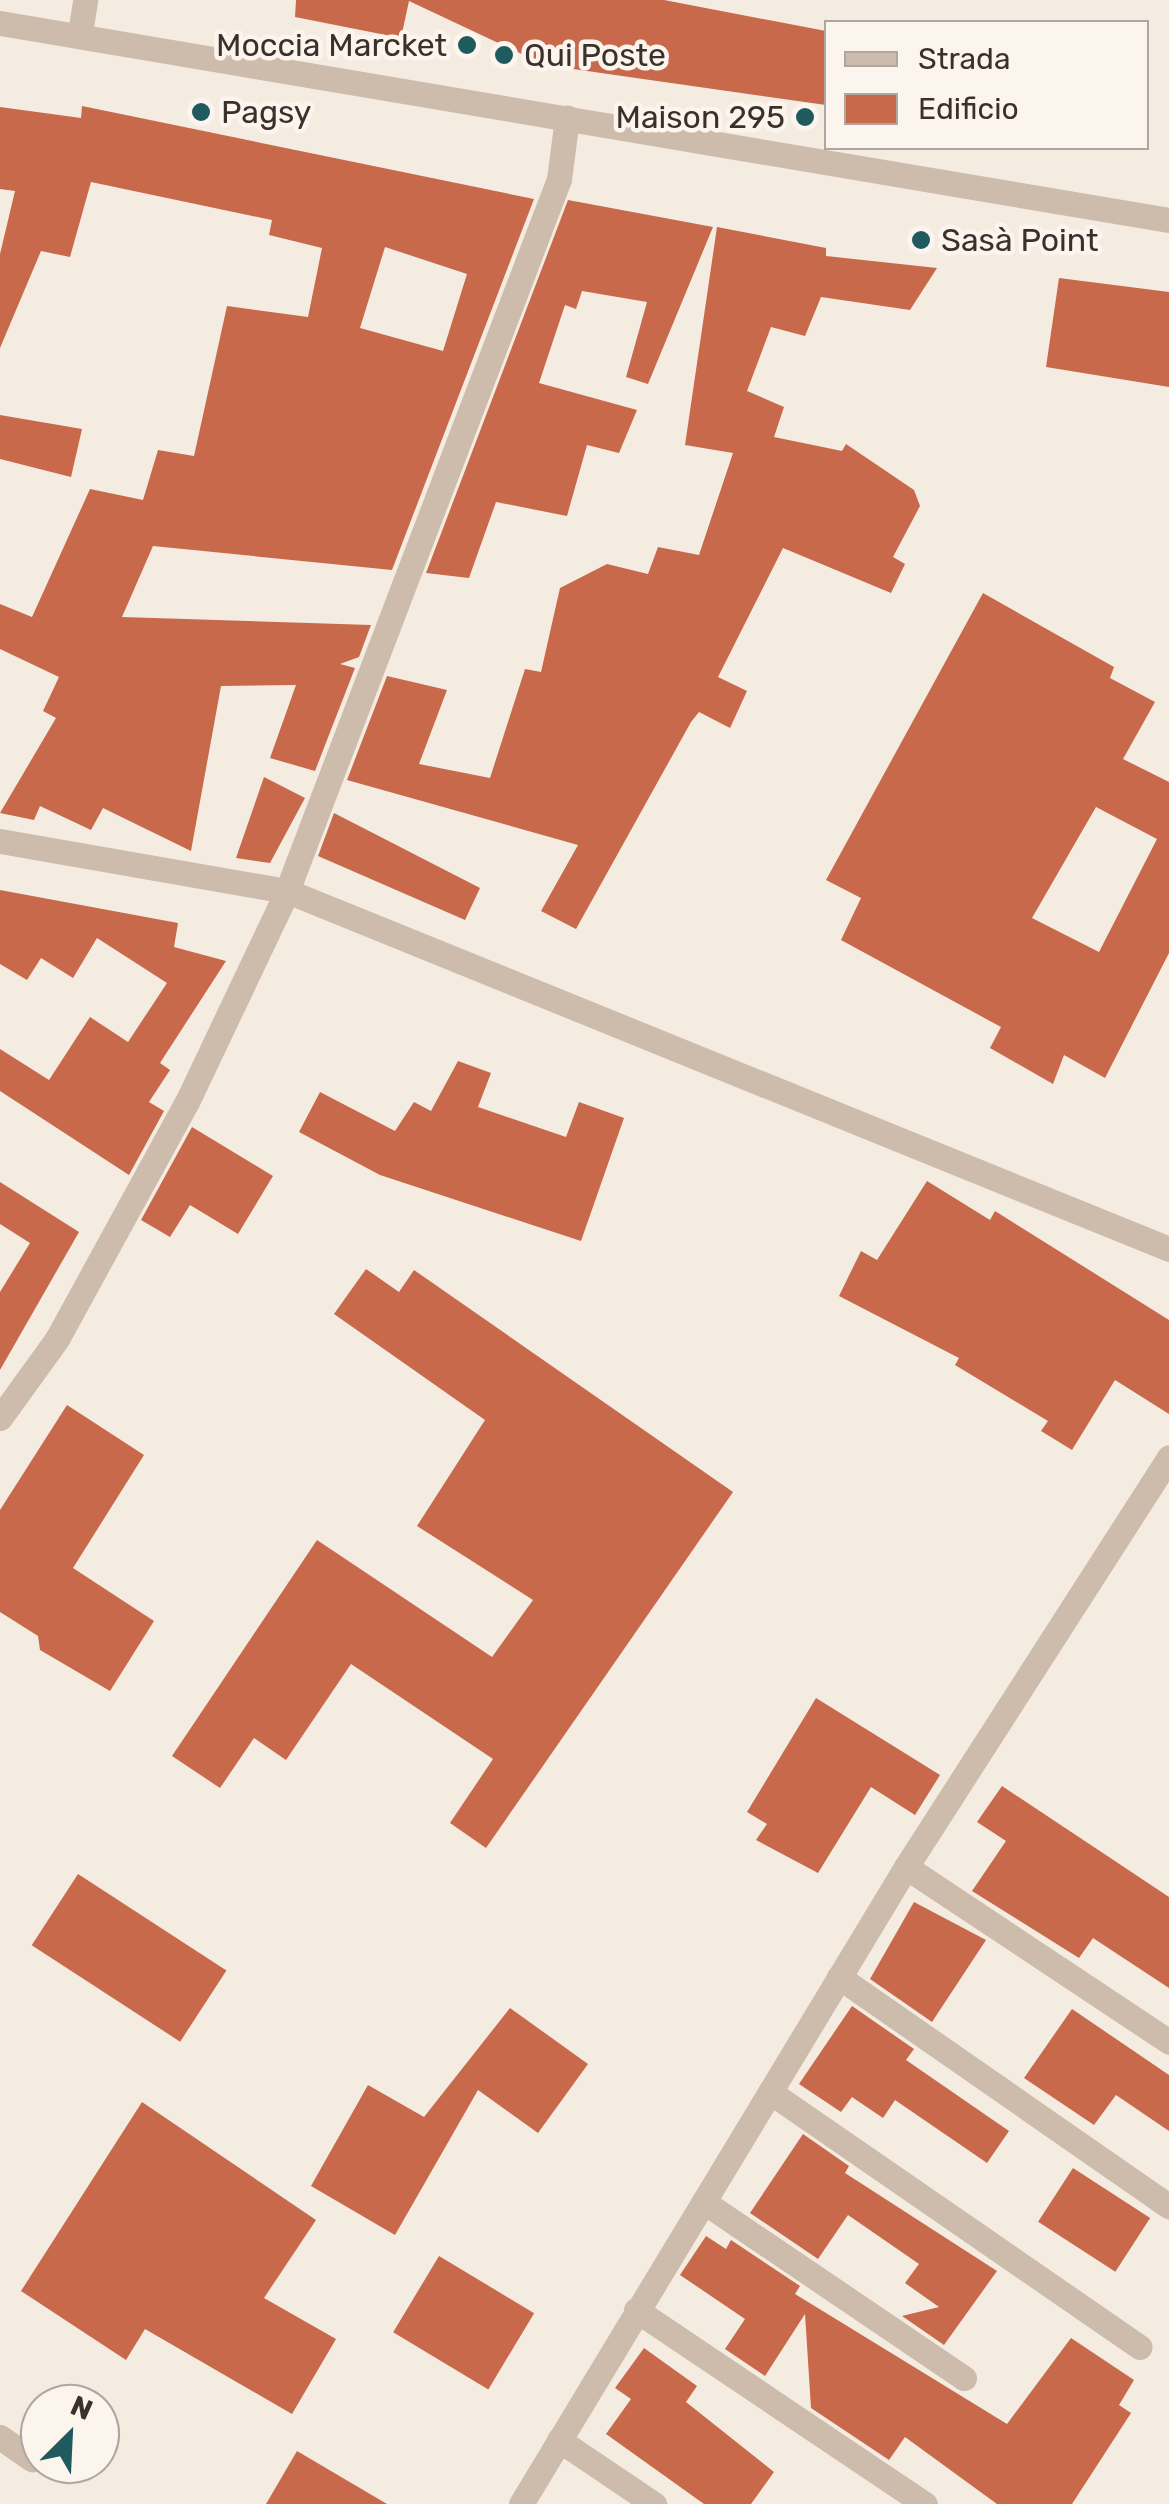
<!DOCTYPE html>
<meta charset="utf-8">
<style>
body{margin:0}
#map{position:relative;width:1169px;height:2504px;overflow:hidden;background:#f4ebe1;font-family:Rubik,sans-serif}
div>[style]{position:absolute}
.building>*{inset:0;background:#c8694b;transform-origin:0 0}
.minor>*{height:25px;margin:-12.5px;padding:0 12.5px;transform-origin:12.5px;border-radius:12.5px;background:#cdbbac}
.tertiary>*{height:25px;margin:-12.5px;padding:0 12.5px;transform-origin:12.5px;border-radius:12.5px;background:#cdbbac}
.dots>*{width:28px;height:28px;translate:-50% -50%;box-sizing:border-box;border:5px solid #fbf5ee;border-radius:50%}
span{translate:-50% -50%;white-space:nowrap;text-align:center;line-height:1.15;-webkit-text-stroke:9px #fbf5ee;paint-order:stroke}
.poi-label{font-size:32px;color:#3b302b}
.right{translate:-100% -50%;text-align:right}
.left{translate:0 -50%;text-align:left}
.legend{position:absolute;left:824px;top:20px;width:325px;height:130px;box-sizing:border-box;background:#fbf5ee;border:2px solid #aea6a0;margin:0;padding:12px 18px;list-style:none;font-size:30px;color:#3b302b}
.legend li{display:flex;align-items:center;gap:20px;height:50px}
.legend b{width:50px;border:2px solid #aea6a0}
.north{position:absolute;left:20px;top:2384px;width:100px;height:100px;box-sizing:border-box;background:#fbf5ee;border:2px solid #aea6a0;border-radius:50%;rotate:24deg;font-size:28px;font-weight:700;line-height:40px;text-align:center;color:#3b302b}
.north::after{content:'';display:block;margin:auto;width:35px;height:45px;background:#1f5a5e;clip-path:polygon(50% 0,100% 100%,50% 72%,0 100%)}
</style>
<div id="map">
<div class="building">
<i style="clip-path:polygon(296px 0,664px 0,826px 31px,826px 105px,545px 65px,409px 1px,401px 38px,295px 17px)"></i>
<i style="clip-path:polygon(evenodd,82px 106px,534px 199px,392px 570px,153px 546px,122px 617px,371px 625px,359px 657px,340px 664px,355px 668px,315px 771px,270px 758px,296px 685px,221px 686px,191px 851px,103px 808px,91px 830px,40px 806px,34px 820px,0 813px,56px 718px,43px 711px,59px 677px,0 649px,0 604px,32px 617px,90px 489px,143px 500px,158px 450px,194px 456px,227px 306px,308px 317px,322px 248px,269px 235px,272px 220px,91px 182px,70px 257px,41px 251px,0 348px,0 254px,15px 191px,0 189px,0 107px,81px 118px,82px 106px,385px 247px,467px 274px,443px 351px,360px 328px,385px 247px)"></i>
<i style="clip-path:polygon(568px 200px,713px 227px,648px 384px,626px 377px,647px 302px,582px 291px,576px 309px,565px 305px,539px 383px,637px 410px,619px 453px,587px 445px,567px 516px,496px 502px,469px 578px,426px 573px)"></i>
<i style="clip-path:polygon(717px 227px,826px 248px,826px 256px,937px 268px,910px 310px,821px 297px,805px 336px,771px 327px,747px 391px,784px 407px,774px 437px,842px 451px,846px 444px,914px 490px,920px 506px,893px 557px,905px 564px,891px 593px,783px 548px,718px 677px,747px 691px,730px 728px,699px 712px,691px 722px,576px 929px,541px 911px,578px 845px,347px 780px,387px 676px,447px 690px,419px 764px,490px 778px,525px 669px,541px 672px,560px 588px,607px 564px,648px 574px,658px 547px,699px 555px,733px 453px,685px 445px)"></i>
<i style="clip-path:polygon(1059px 278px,1169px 292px,1169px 387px,1046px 367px)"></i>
<i style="clip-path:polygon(0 415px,82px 429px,71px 477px,0 459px)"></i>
<i style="clip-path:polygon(evenodd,983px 593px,1114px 667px,1110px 678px,1155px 702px,1123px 759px,1169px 782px,1169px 953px,1105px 1078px,1064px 1055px,1053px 1084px,990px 1048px,1001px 1027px,841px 940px,861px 898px,826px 880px,983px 593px,1096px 807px,1157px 839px,1099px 952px,1032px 918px,1096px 807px)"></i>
<i style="clip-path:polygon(264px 777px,305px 798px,270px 863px,236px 858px)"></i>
<i style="clip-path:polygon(334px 813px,480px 888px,465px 920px,318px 856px)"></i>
<i style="clip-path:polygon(0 890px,178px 923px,174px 947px,226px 961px,160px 1063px,170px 1070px,149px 1102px,164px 1111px,129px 1175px,0 1091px,0 1049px,49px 1080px,90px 1017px,128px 1042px,167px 983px,97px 938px,73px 978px,41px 958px,27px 980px,0 964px)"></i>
<i style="clip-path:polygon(458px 1061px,491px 1073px,478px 1107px,566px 1137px,579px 1102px,624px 1118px,581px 1241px,380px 1175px,299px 1132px,320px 1092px,395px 1131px,414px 1102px,431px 1111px)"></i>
<i style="clip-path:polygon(192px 1127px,273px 1176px,238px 1234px,190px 1205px,170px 1237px,141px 1220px)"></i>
<i style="clip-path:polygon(927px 1181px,990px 1220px,995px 1211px,1169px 1320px,1169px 1414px,1115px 1380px,1072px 1450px,1041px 1431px,1048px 1421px,955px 1365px,959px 1358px,839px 1296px,861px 1251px,877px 1260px)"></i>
<i style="clip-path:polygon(0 1182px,79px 1232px,0 1370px,0 1292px,30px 1243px,0 1224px)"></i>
<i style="clip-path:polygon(366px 1269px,399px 1292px,414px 1270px,733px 1492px,486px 1848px,450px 1823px,493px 1759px,351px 1664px,286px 1760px,254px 1738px,220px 1788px,172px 1756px,317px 1540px,492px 1657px,533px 1600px,417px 1526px,485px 1420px,334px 1314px)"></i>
<i style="clip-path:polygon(67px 1405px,144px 1455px,73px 1568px,154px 1621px,110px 1691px,40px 1650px,38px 1636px,0 1612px,0 1510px)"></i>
<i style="clip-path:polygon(816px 1698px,940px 1775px,915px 1815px,871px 1787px,818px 1873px,756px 1840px,767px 1824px,747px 1812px)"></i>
<i style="clip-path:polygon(1002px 1786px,1169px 1897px,1169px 1988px,1093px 1938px,1079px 1958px,972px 1891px,1006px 1841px,977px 1822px)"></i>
<i style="left:78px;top:1874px;width:177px;height:85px;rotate:33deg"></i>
<i style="clip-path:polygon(914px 1902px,986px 1940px,932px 2022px,870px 1979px)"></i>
<i style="clip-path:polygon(852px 2006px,914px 2049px,906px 2060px,1009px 2131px,987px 2163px,895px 2100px,883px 2118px,852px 2097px,841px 2112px,799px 2084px)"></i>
<i style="clip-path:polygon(510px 2008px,588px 2064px,538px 2133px,478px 2090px,395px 2235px,311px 2186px,368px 2085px,424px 2117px)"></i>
<i style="clip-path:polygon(1072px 2009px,1169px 2075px,1169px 2131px,1116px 2095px,1094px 2125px,1024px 2078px)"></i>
<i style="clip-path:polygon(142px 2102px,316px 2220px,264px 2298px,336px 2339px,292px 2414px,145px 2329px,126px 2360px,21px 2291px)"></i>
<i style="clip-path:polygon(803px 2134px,849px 2166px,845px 2173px,997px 2271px,944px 2345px,902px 2316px,939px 2307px,905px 2283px,919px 2264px,848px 2215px,818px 2259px,750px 2213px)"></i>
<i style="left:1073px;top:2168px;width:92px;height:64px;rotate:33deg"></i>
<i style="clip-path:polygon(706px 2236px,726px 2249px,731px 2240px,800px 2286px,795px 2294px,1007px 2424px,1071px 2338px,1134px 2380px,1119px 2405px,1131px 2413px,1072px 2504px,997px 2504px,905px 2437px,889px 2460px,811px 2408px,805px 2314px,765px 2376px,725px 2349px,745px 2319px,680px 2275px)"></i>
<i style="left:439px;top:2256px;width:111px;height:89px;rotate:31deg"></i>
<i style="clip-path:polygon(644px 2348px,697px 2386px,686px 2402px,774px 2472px,751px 2504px,704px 2504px,606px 2434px,631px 2399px,615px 2388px)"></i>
<i style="clip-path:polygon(297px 2451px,387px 2504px,266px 2504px)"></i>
</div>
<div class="minor">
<i style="left:80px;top:33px;width:33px;rotate:-81deg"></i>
<i style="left:0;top:841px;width:291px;rotate:9.9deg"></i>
<i style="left:287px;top:891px;width:952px;rotate:22.09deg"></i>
<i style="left:0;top:1418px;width:97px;rotate:-54.2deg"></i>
<i style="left:57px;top:1339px;width:270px;rotate:-61.3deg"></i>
<i style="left:187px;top:1102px;width:233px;rotate:-64.6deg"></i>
<i style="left:287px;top:891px;width:762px;rotate:-69.09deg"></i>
<i style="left:559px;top:179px;width:62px;rotate:-82.5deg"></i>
<i style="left:906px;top:1867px;width:316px;rotate:33.6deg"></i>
<i style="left:839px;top:1977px;width:402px;rotate:34.8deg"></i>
<i style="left:770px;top:2092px;width:449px;rotate:34.6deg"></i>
<i style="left:704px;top:2202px;width:314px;rotate:34.1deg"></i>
<i style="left:636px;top:2310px;width:348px;rotate:33.9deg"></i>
<i style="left:0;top:2437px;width:39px;rotate:35deg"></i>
<i style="left:559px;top:2440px;width:115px;rotate:34deg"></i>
<i style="left:521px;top:2504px;width:744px;rotate:-58.85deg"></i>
<i style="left:906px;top:1867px;width:487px;rotate:-57.3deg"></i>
</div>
<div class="tertiary">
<i style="left:0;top:23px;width:1185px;rotate:9.57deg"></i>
</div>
<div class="dots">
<i style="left:467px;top:45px;background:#1f5a5e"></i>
<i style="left:504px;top:55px;background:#1f5a5e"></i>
<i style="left:201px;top:112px;background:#1f5a5e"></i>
<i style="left:805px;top:117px;background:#1f5a5e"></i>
<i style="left:921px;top:240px;background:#1f5a5e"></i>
</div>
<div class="poi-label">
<span class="right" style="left:447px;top:45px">Moccia Marcket</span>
<span class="left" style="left:524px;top:55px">Qui Poste</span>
<span class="left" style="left:221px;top:112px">Pagsy</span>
<span class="right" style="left:785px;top:117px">Maison 295</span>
<span class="left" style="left:941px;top:240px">Sasà Point</span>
</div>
<ul class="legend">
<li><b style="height:12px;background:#cdbbac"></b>Strada</li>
<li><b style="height:28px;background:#c8694b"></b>Edificio</li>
</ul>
<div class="north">N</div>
</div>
